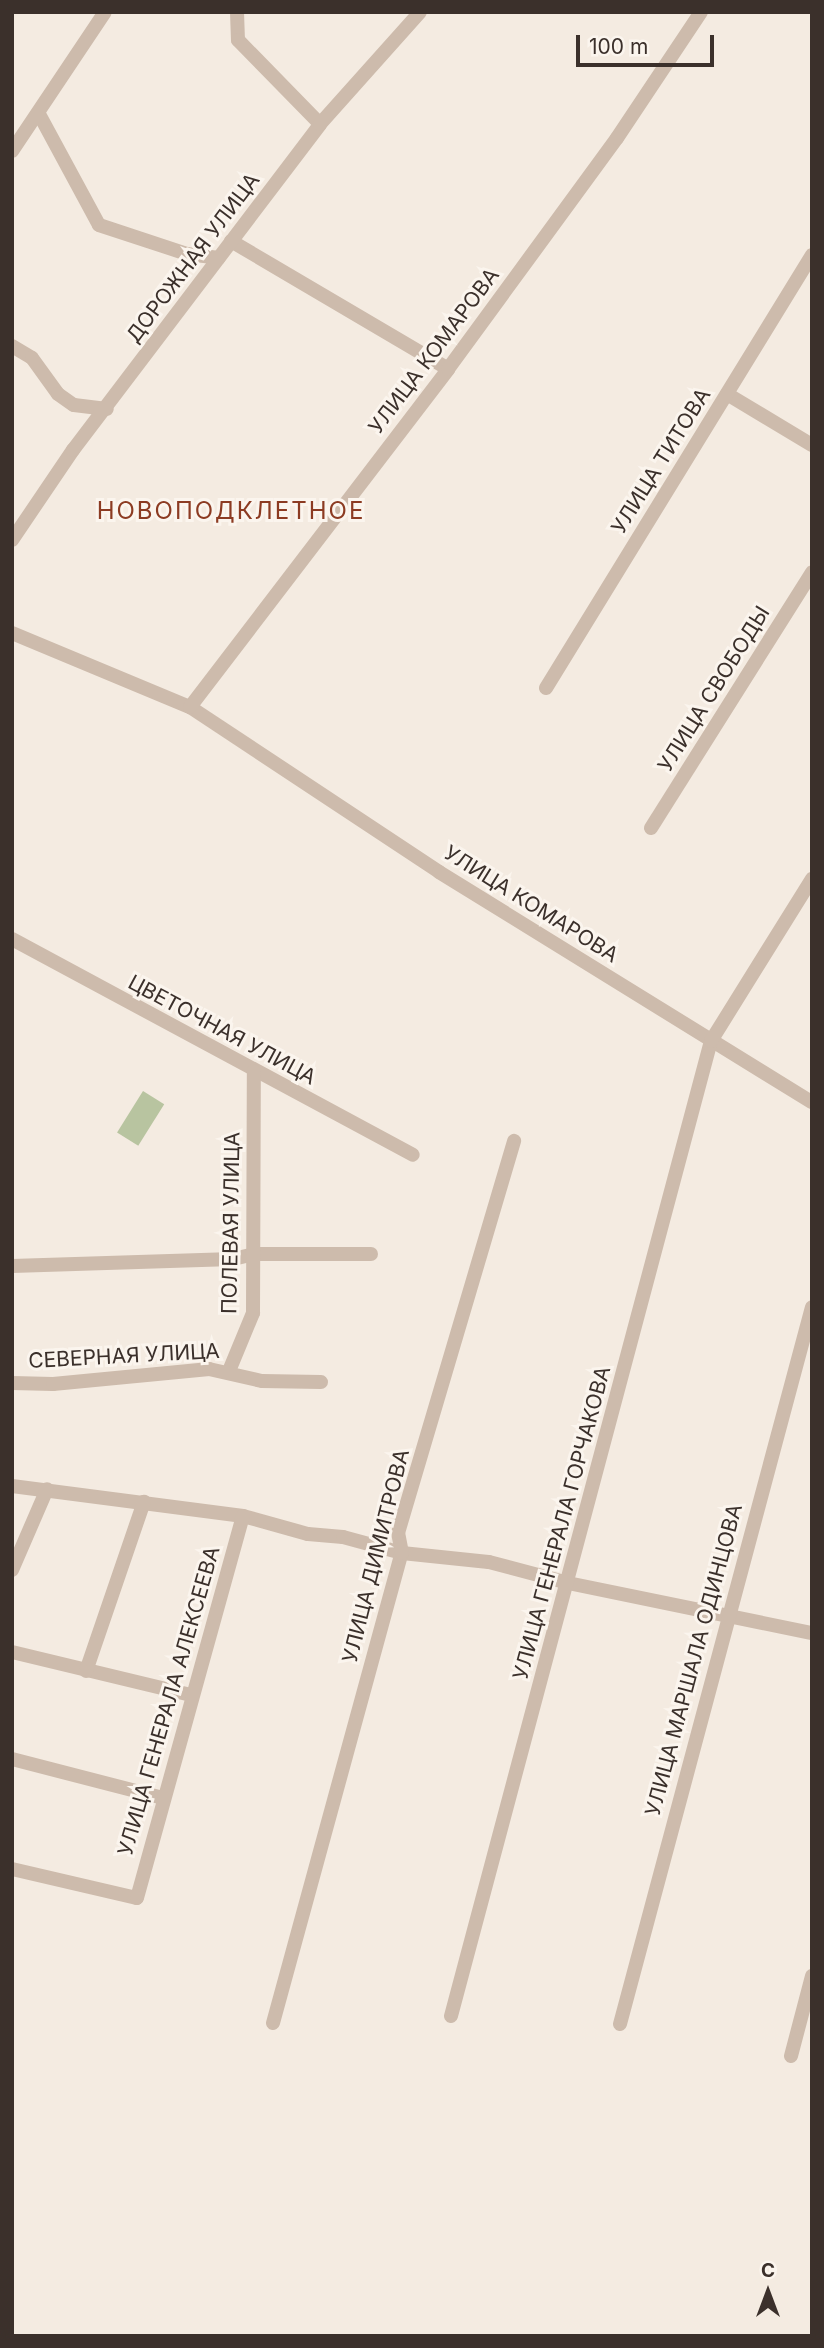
<!DOCTYPE html>
<meta charset="utf-8">
<style>
body{margin:0}
#map{position:relative;width:824px;height:2348px;overflow:hidden;background:#f4ebe1;font-family:Inter,sans-serif}
div>[style]{position:absolute}
.green>*{inset:0;background:#b8c4a0;transform-origin:0 0}
.minor>*{height:14px;margin:-7px;padding:0 7px;transform-origin:7px;border-radius:7px;background:#cdbbac}
span{translate:-50% -50%;white-space:nowrap;text-align:center;line-height:1.15;-webkit-text-stroke:6px #fbf5ee;paint-order:stroke}
.street-label{font-size:21px;color:#3b302b}
.quarter-label{font-size:24px;color:#8c3b22;letter-spacing:2px}
.frame{position:absolute;inset:0;border:14px solid #3b302b;pointer-events:none}
.north{position:absolute;left:733px;top:2257px;width:70px;height:70px;-webkit-text-stroke:5px #fbf5ee;paint-order:stroke;rotate:0deg;font-size:19px;font-weight:700;line-height:28px;text-align:center;color:#3b302b}
.north::after{content:'';display:block;margin:auto;width:24px;height:32px;background:#3b302b;clip-path:polygon(50% 0,100% 100%,50% 72%,0 100%)}
.scale{position:absolute;left:576px;top:35px;width:138px;height:32px;box-sizing:border-box;border:4px solid #3b302b;border-top:0;padding-left:9px;font-size:21px;line-height:24px;white-space:nowrap;color:#3b302b;-webkit-text-stroke:5px #fbf5ee;paint-order:stroke}
</style>
<div id="map">
<div class="green">
<i style="left:143px;top:1091px;width:25px;height:49px;rotate:32deg"></i>
</div>
<div class="minor">
<i style="left:237px;top:12px;width:28px;rotate:88deg"></i>
<i style="left:238px;top:40px;width:117px;rotate:45.7deg"></i>
<i style="left:39px;top:114px;width:126px;rotate:61.6deg"></i>
<i style="left:99px;top:225px;width:93px;rotate:18.2deg"></i>
<i style="left:187px;top:254px;width:32px;rotate:7deg"></i>
<i style="left:12px;top:151px;width:167px;rotate:-56.2deg"></i>
<i style="left:231px;top:241px;width:252px;rotate:30.5deg"></i>
<i style="left:12px;top:346px;width:23px;rotate:31deg"></i>
<i style="left:32px;top:358px;width:44px;rotate:54.2deg"></i>
<i style="left:58px;top:394px;width:19px;rotate:35deg"></i>
<i style="left:74px;top:405px;width:33px;rotate:7deg"></i>
<i style="left:727px;top:394px;width:99px;rotate:31deg"></i>
<i style="left:12px;top:540px;width:109px;rotate:-55.9deg"></i>
<i style="left:73px;top:450px;width:409px;rotate:-52.8deg"></i>
<i style="left:320px;top:124px;width:150px;rotate:-48.2deg"></i>
<i style="left:12px;top:633px;width:193px;rotate:22.6deg"></i>
<i style="left:190px;top:707px;width:299px;rotate:33.5deg"></i>
<i style="left:439px;top:872px;width:438px;rotate:31.7deg"></i>
<i style="left:546px;top:688px;width:508px;rotate:-58.44deg"></i>
<i style="left:190px;top:707px;width:425px;rotate:-52.6deg"></i>
<i style="left:448px;top:369px;width:286px;rotate:-53.8deg"></i>
<i style="left:617px;top:138px;width:151px;rotate:-56.3deg"></i>
<i style="left:651px;top:828px;width:302px;rotate:-57.8deg"></i>
<i style="left:12px;top:939px;width:455px;rotate:28.3deg"></i>
<i style="left:12px;top:1266px;width:221px;rotate:-1.8deg"></i>
<i style="left:233px;top:1259px;width:22px;rotate:-13deg"></i>
<i style="left:254px;top:1254px;width:117px"></i>
<i style="left:229px;top:1371px;width:63px;rotate:-67.5deg"></i>
<i style="left:253px;top:1313px;width:242px;rotate:-89.8deg"></i>
<i style="left:12px;top:1383px;width:41px;rotate:1.4deg"></i>
<i style="left:53px;top:1384px;width:157px;rotate:-5.5deg"></i>
<i style="left:209px;top:1369px;width:54px;rotate:12.8deg"></i>
<i style="left:262px;top:1381px;width:59px;rotate:1deg"></i>
<i style="left:12px;top:1486px;width:233px;rotate:7.4deg"></i>
<i style="left:243px;top:1516px;width:67px;rotate:15.5deg"></i>
<i style="left:308px;top:1534px;width:35px;rotate:5deg"></i>
<i style="left:343px;top:1537px;width:61px;rotate:15.2deg"></i>
<i style="left:402px;top:1553px;width:87px;rotate:5.9deg"></i>
<i style="left:489px;top:1562px;width:82px;rotate:14.9deg"></i>
<i style="left:568px;top:1583px;width:249px;rotate:11.6deg"></i>
<i style="left:12px;top:1570px;width:88px;rotate:-66.6deg"></i>
<i style="left:12px;top:1652px;width:184px;rotate:13.5deg"></i>
<i style="left:86px;top:1671px;width:179px;rotate:-71.1deg"></i>
<i style="left:12px;top:1759px;width:156px;rotate:14.5deg"></i>
<i style="left:12px;top:1869px;width:128px;rotate:13.1deg"></i>
<i style="left:137px;top:1898px;width:396px;rotate:-74.5deg"></i>
<i style="left:451px;top:2016px;width:1009px;rotate:-75.07deg"></i>
<i style="left:711px;top:1041px;width:191px;rotate:-58.1deg"></i>
<i style="left:273px;top:2023px;width:487px;rotate:-74.7deg"></i>
<i style="left:402px;top:1553px;width:20px;rotate:-101deg"></i>
<i style="left:398px;top:1533px;width:409px;rotate:-73.5deg"></i>
<i style="left:620px;top:2024px;width:742px;rotate:-75.01deg"></i>
<i style="left:791px;top:2056px;width:83px;rotate:-75.3deg"></i>
</div>
<div class="street-label">
<span style="left:193px;top:258px;rotate:-53deg">ДОРОЖНАЯ УЛИЦА</span>
<span style="left:434px;top:351px;rotate:-53deg">УЛИЦА КОМАРОВА</span>
<span style="left:661px;top:461px;rotate:-58deg">УЛИЦА ТИТОВА</span>
<span style="left:714px;top:689px;rotate:-58deg">УЛИЦА СВОБОДЫ</span>
<span style="left:531px;top:904px;rotate:32deg">УЛИЦА КОМАРОВА</span>
<span style="left:222px;top:1030px;rotate:28deg">ЦВЕТОЧНАЯ УЛИЦА</span>
<span style="left:231px;top:1223px;rotate:-89deg">ПОЛЕВАЯ УЛИЦА</span>
<span style="left:124px;top:1356px;rotate:-3deg">СЕВЕРНАЯ УЛИЦА</span>
<span style="left:562px;top:1523px;rotate:-75deg">УЛИЦА ГЕНЕРАЛА ГОРЧАКОВА</span>
<span style="left:376px;top:1556px;rotate:-76deg">УЛИЦА ДИМИТРОВА</span>
<span style="left:694px;top:1660px;rotate:-75deg">УЛИЦА МАРШАЛА ОДИНЦОВА</span>
<span style="left:169px;top:1701px;rotate:-74deg">УЛИЦА ГЕНЕРАЛА АЛЕКСЕЕВА</span>
</div>
<div class="quarter-label">
<span style="left:231px;top:511px">НОВОПОДКЛЕТНОЕ</span>
</div>
<div class="frame"></div>
<div class="north">С</div>
<div class="scale">100 m</div>
</div>
